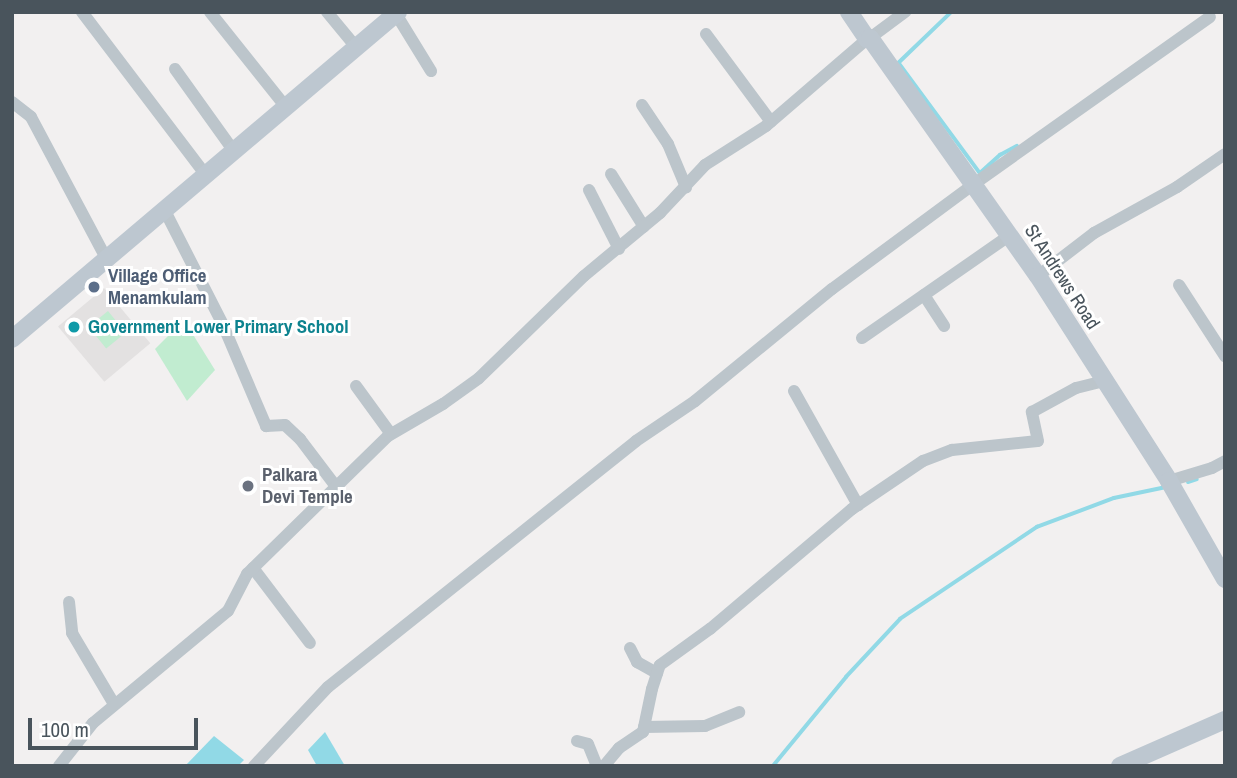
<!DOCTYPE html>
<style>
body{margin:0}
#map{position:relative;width:1237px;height:778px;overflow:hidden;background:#f2f0f0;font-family:"Archivo Narrow",sans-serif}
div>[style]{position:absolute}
.education>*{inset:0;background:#e3e1e1;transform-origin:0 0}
.green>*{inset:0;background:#c1ecd0;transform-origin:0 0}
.water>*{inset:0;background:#91d9e6}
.stream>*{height:3.5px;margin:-1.75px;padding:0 1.75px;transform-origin:1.75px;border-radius:1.75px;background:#91d9e6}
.street>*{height:12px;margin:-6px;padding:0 6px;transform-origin:6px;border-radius:6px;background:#bcc5cb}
.secondary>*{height:18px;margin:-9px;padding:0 9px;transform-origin:9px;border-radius:9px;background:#bdc7d0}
.dots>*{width:19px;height:19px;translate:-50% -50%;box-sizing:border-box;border:4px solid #fff;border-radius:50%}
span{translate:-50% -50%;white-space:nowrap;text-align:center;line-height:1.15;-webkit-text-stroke:6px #fff;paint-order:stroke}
.service-label{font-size:19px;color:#4e5e75;font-weight:700}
.left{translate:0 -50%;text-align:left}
.street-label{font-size:19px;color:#49545c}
.culture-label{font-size:19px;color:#0d838f;font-weight:700}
.worship-label{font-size:19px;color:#5b616d;font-weight:700}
.frame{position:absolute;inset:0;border:14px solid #49545c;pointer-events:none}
.scale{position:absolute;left:28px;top:718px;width:170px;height:32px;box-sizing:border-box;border:4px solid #49545c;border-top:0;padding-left:9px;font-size:21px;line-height:24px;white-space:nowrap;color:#49545c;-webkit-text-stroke:5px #fff;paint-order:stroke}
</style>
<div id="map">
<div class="education">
<i style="left:104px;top:288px;width:72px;height:60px;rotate:50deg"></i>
</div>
<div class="green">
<i style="left:108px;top:311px;width:28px;height:25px;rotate:51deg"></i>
<i style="clip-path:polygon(184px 320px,215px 370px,187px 401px,155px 349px)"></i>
</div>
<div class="water">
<i style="clip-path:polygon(325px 732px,345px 766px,317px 766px,308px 750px)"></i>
<i style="clip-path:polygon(214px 736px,244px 760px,238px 766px,185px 766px)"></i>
</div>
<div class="stream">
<i style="left:952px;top:12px;width:74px;rotate:136.1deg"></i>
<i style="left:899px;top:63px;width:137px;rotate:53.6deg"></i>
<i style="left:980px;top:173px;width:27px;rotate:-42deg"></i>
<i style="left:1000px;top:155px;width:19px;rotate:-28deg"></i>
<i style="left:1188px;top:482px;width:9px;rotate:-18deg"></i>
<i style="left:773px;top:766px;width:115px;rotate:-50.6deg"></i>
<i style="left:846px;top:677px;width:79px;rotate:-47deg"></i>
<i style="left:900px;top:619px;width:165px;rotate:-33.9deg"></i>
<i style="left:1037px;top:527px;width:82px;rotate:-20.6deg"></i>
<i style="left:1114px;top:498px;width:53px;rotate:-11.9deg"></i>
</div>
<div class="street">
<i style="left:82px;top:12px;width:203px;rotate:52.8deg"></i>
<i style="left:210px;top:12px;width:120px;rotate:51.4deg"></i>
<i style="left:327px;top:12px;width:45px;rotate:50.4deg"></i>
<i style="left:396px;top:14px;width:67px;rotate:58.4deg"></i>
<i style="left:706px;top:34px;width:109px;rotate:53.5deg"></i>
<i style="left:870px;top:38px;width:44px;rotate:-36.6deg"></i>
<i style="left:175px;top:69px;width:100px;rotate:54.4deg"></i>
<i style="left:12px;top:102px;width:24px;rotate:38deg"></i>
<i style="left:31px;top:117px;width:162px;rotate:62deg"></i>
<i style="left:642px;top:105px;width:47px;rotate:56.3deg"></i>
<i style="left:668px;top:144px;width:47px;rotate:67.3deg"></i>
<i style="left:611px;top:174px;width:62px;rotate:58.1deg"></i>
<i style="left:589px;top:190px;width:66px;rotate:63deg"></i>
<i style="left:164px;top:209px;width:130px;rotate:63deg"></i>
<i style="left:223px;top:325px;width:110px;rotate:66.9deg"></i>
<i style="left:266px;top:426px;width:19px;rotate:-3deg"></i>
<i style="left:285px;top:425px;width:21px;rotate:43deg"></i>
<i style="left:300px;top:439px;width:61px;rotate:52.9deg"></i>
<i style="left:1038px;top:276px;width:71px;rotate:-37.5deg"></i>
<i style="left:1094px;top:233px;width:95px;rotate:-29deg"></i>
<i style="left:1177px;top:187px;width:58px;rotate:-34.5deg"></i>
<i style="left:1179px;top:285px;width:85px;rotate:57.1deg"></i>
<i style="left:924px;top:295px;width:37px;rotate:57deg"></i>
<i style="left:862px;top:338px;width:180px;rotate:-34.8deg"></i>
<i style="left:356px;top:386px;width:59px;rotate:53.9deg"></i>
<i style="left:794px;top:391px;width:131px;rotate:60.7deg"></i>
<i style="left:1169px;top:481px;width:45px;rotate:-16.8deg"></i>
<i style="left:1212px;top:468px;width:15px;rotate:-28deg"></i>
<i style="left:253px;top:568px;width:94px;rotate:52.8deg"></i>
<i style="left:69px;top:602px;width:31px;rotate:84deg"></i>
<i style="left:72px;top:633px;width:82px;rotate:59.4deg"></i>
<i style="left:630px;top:648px;width:16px;rotate:63deg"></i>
<i style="left:637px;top:662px;width:23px;rotate:29deg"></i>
<i style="left:644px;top:727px;width:61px;rotate:-0.9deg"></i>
<i style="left:705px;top:726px;width:37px;rotate:-22deg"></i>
<i style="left:577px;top:741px;width:11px;rotate:15deg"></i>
<i style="left:588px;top:744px;width:24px;rotate:68deg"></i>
<i style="left:59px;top:766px;width:55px;rotate:-51.7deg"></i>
<i style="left:93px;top:723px;width:175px;rotate:-39.7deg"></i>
<i style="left:228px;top:611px;width:42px;rotate:-62.8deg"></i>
<i style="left:247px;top:574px;width:197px;rotate:-44.4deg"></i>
<i style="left:388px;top:436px;width:64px;rotate:-30.2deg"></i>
<i style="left:443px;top:404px;width:44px;rotate:-35.8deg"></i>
<i style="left:479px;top:378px;width:146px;rotate:-44.2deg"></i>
<i style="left:584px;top:276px;width:99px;rotate:-39.7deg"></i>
<i style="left:660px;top:213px;width:66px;rotate:-46.8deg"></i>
<i style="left:705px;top:165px;width:72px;rotate:-32.6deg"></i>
<i style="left:766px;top:126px;width:133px;rotate:-40.7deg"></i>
<i style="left:254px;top:766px;width:108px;rotate:-46.9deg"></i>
<i style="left:328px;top:687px;width:394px;rotate:-38.6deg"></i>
<i style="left:636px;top:441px;width:71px;rotate:-34.1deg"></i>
<i style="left:695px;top:401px;width:177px;rotate:-39.3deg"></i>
<i style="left:832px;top:289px;width:177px;rotate:-36.5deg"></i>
<i style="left:974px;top:184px;width:289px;rotate:-35.3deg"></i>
<i style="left:604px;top:766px;width:23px;rotate:-50deg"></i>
<i style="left:619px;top:748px;width:29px;rotate:-34deg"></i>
<i style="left:643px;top:732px;width:44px;rotate:-78.2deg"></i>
<i style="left:652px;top:689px;width:25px;rotate:-72deg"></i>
<i style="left:660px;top:665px;width:62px;rotate:-35.8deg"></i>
<i style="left:710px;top:629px;width:186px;rotate:-40.2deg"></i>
<i style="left:852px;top:509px;width:86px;rotate:-34.1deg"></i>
<i style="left:923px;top:461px;width:31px;rotate:-21deg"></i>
<i style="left:952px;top:450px;width:86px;rotate:-6deg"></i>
<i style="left:1038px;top:441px;width:30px;rotate:-102deg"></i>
<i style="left:1032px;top:412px;width:50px;rotate:-28.6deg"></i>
<i style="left:1076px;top:388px;width:29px;rotate:-14deg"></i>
</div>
<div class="secondary">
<i style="left:849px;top:12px;width:32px;rotate:56deg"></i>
<i style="left:867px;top:39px;width:3px;rotate:-18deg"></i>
<i style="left:870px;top:38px;width:291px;rotate:54.8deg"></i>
<i style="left:1038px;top:276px;width:243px;rotate:57.4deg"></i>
<i style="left:1169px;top:481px;width:113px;rotate:60.3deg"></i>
<i style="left:12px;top:339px;width:506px;rotate:-40.27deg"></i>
<i style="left:1120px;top:766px;width:115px;rotate:-23.7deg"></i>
</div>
<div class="dots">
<i style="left:94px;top:287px;background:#5c6f8a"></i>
<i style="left:74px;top:327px;background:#0f9aa8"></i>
<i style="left:248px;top:486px;background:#6b7280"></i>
</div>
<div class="service-label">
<span class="left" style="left:108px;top:287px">Village Office<br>Menamkulam</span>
</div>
<div class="street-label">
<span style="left:1062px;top:277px;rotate:57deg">St Andrews Road</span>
</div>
<div class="culture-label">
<span class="left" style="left:88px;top:327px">Government Lower Primary School</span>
</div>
<div class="worship-label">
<span class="left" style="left:262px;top:486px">Palkara<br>Devi Temple</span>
</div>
<div class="frame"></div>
<div class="scale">100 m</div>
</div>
